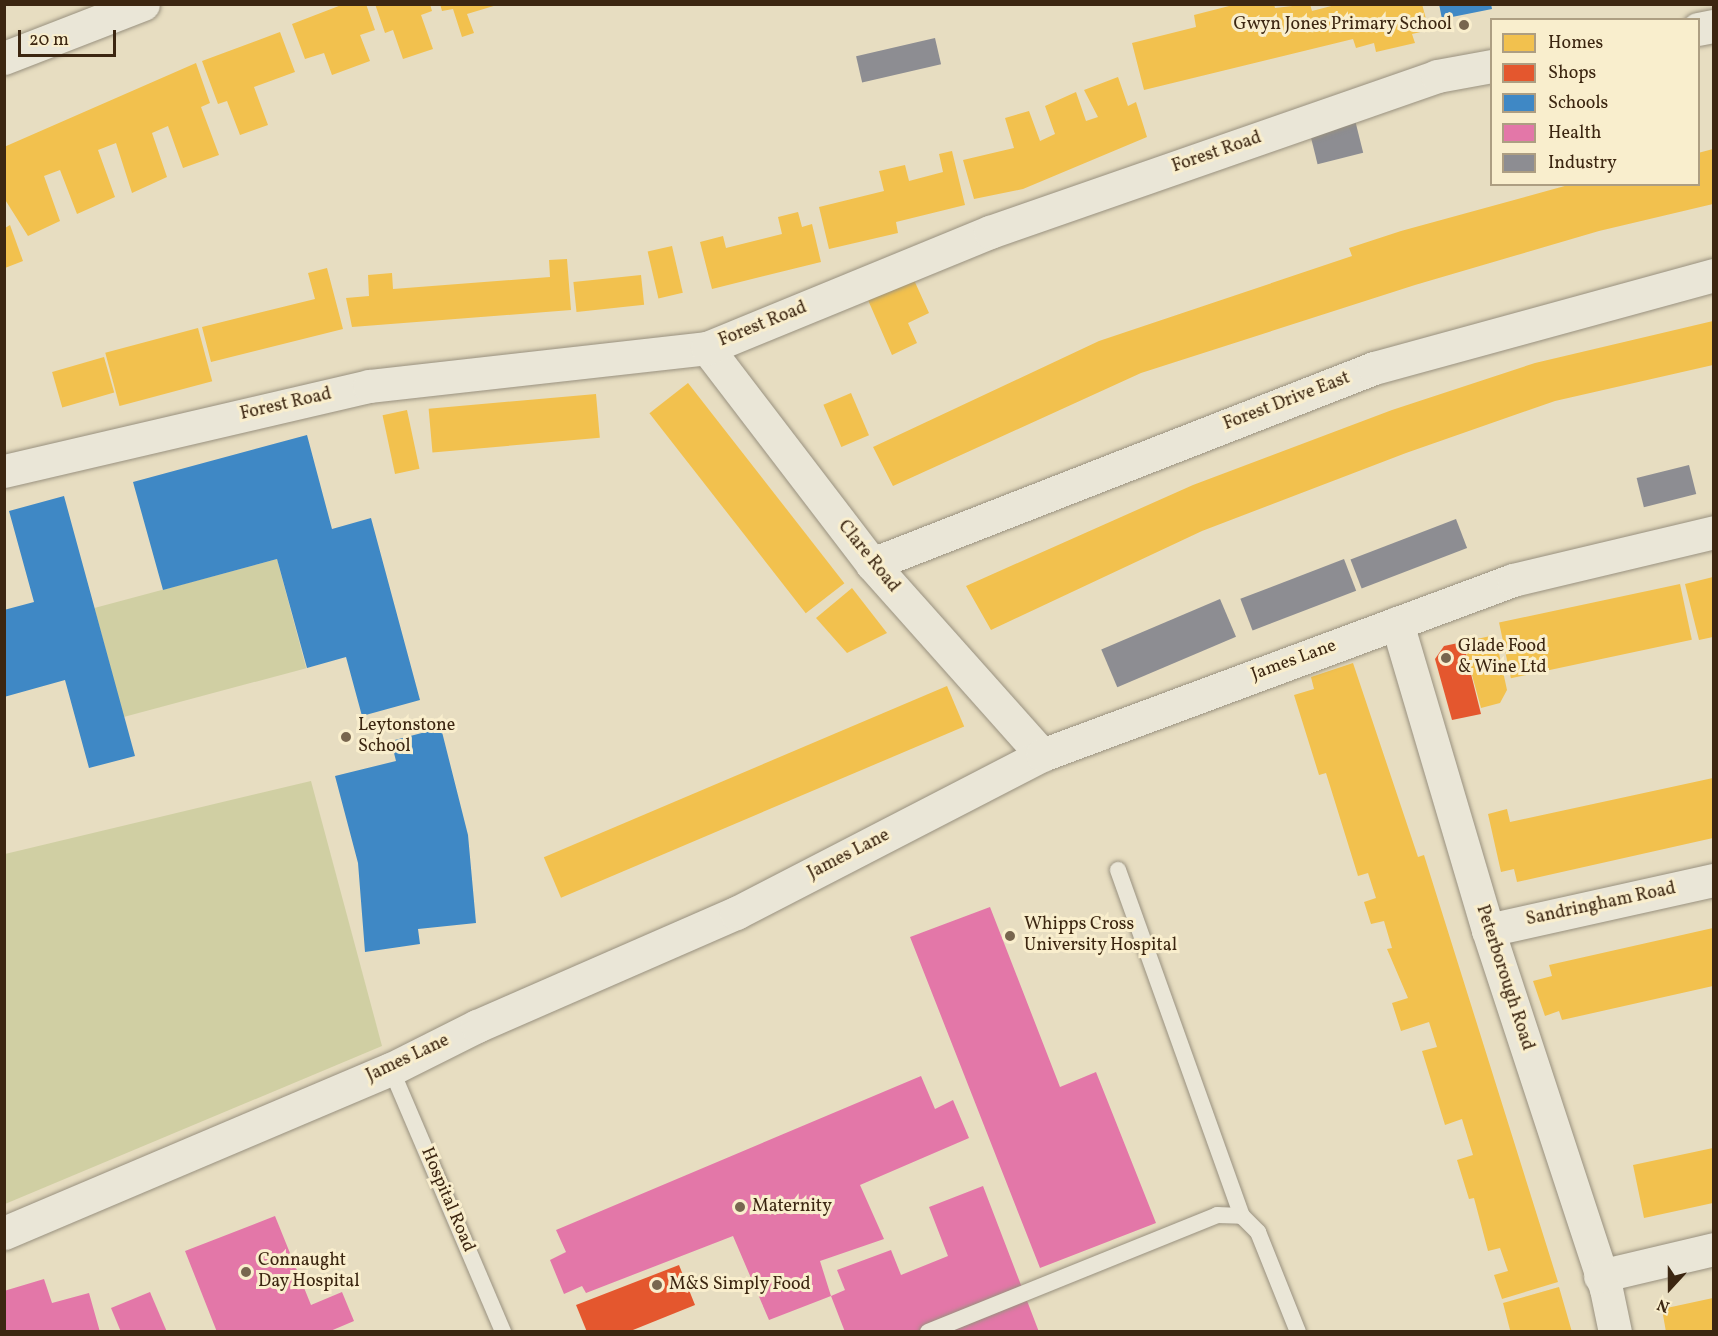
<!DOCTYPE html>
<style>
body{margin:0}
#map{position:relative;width:1718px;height:1336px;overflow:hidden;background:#e7ddc1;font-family:Vollkorn,serif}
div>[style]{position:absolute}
.green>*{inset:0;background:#d0cfa3;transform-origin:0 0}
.homes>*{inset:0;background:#f2c14e;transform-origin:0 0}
.shops>*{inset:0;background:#e4572e}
.schools>*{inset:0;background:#3f88c5}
.health>*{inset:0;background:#e377a8}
.industry>*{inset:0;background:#8d8d92;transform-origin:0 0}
.roads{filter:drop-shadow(0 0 2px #99917f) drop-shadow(0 0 2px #99917f)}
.service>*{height:16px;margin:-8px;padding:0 8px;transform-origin:8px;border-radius:8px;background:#eae6d7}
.minor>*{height:33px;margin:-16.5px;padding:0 16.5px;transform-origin:16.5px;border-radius:16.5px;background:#eae6d7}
.tertiary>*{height:33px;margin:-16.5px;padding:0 16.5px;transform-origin:16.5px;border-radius:16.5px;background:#eae6d7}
.dots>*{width:16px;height:16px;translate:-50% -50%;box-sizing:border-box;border:3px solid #f9eecd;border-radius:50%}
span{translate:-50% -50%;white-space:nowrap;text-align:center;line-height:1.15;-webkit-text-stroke:6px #f9eecd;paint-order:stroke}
.poi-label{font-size:18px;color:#3c2611}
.right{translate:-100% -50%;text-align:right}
.left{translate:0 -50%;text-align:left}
.street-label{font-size:18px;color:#3c2611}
.frame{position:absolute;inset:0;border:6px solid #3c2611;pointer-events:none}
.legend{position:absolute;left:1490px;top:18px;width:210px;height:168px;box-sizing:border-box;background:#f9eecd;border:2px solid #ad9e82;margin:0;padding:8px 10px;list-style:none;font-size:18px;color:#3c2611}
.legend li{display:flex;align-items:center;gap:12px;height:30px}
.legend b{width:30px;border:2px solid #ad9e82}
.north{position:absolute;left:1640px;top:1258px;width:60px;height:60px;-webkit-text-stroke:4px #f9eecd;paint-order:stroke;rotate:201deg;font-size:16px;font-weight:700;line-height:24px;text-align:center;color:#3c2611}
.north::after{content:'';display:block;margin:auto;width:21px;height:27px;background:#3c2611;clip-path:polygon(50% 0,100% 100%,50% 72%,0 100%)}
.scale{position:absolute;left:18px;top:30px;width:98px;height:27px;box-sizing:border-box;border:3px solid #3c2611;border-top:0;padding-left:8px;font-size:18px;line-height:21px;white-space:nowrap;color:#3c2611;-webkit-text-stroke:4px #f9eecd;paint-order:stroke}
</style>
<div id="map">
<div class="green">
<i style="left:277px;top:559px;width:113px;height:189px;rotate:75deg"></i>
<i style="clip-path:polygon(311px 781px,382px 1046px,5px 1204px,5px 854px)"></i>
</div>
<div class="homes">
<i style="clip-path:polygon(344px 4px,366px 4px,375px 30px,360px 35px,370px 61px,332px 75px,324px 53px,305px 59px,292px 24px)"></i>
<i style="clip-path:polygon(375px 4px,430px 4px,432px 11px,421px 15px,433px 49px,403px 59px,393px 30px,385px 33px)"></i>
<i style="clip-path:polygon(440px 4px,497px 4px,497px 5px,467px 14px,474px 33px,462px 37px,453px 9px,442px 11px)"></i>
<i style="clip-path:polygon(1237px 4px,1274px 4px,1275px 8px,1310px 4px,1312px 11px,1339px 4px,1422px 4px,1429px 30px,1412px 34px,1415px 43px,1376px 52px,1374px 43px,1356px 48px,1353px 39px,1144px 90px,1132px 43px,1196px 27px,1194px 15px)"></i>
<i style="clip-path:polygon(280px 32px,295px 72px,254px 87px,268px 125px,240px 135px,227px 101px,218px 104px,202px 61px)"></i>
<i style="clip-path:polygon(196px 63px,210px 103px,201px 107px,219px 155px,183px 168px,168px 126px,152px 133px,167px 177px,132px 193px,116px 143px,98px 150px,115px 197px,77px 214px,60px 170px,44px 176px,60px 221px,28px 236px,4px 198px,4px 147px)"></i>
<i style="clip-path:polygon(1118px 77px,1128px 106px,1136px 102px,1147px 137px,1023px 189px,974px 199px,963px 160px,1014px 148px,1005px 118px,1029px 111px,1040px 141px,1055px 134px,1045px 106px,1076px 92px,1086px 121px,1098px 117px,1084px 90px)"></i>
<i style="clip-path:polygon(1713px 149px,1713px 204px,1599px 231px,1415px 285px,1141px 373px,893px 486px,873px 447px,1099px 341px,1352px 256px,1349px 248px,1401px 231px,1572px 184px,1698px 184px,1698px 153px)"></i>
<i style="clip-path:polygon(952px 151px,965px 205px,896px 222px,898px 233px,829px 249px,819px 207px,884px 191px,879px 171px,905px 165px,909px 181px,943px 172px,939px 154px)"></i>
<i style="clip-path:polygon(798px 212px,802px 227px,812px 224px,821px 262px,712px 289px,700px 242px,723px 236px,726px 248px,782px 234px,778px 217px)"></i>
<i style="clip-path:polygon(10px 225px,23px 261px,5px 268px,5px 228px)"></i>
<i style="left:672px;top:246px;width:48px;height:25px;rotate:77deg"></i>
<i style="clip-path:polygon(567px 259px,571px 310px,352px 327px,346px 298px,369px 296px,368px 275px,392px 273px,393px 289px,550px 277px,549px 260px)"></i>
<i style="clip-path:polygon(327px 268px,343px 329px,211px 362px,202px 327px,315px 299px,308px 273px)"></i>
<i style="left:641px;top:275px;width:30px;height:68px;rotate:84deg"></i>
<i style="clip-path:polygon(914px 280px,929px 313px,908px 323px,917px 343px,892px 355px,868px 300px)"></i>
<i style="clip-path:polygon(1713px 321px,1713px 365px,1555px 401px,1406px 453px,1202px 531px,991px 630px,966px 586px,1193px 485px,1392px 410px,1535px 363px)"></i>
<i style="left:198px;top:328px;width:55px;height:96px;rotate:75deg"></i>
<i style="left:104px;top:357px;width:37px;height:54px;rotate:74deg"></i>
<i style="left:688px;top:383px;width:254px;height:49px;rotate:52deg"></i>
<i style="left:851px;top:393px;width:46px;height:30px;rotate:67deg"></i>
<i style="left:596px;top:394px;width:44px;height:168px;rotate:85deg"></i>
<i style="left:407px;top:410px;width:60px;height:25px;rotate:78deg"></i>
<i style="clip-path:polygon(1713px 577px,1713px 637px,1699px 640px,1685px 584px)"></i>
<i style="left:1680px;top:584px;width:57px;height:185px;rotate:78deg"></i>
<i style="clip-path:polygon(852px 588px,887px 633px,847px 653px,816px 618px)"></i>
<i style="clip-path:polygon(1495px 635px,1507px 690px,1500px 703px,1481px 708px,1463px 642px)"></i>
<i style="clip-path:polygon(1353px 663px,1418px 857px,1424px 855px,1558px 1282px,1502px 1299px,1494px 1275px,1508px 1271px,1500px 1248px,1488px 1251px,1474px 1198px,1469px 1199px,1457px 1160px,1473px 1155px,1462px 1119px,1445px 1125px,1422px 1051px,1437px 1047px,1429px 1022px,1401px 1031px,1392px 1003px,1408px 998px,1387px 949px,1392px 948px,1384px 921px,1371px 924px,1364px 902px,1376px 898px,1368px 873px,1358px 876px,1326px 773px,1319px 775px,1294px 695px,1314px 689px,1311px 677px)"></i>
<i style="left:947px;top:686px;width:44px;height:438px;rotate:67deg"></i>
<i style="clip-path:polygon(1713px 778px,1713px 838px,1517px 882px,1514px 869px,1501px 872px,1488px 814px,1507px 809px,1510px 822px)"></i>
<i style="clip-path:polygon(1713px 928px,1713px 986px,1562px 1020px,1559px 1011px,1545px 1016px,1533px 981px,1552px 976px,1549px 965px)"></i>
<i style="clip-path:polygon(1713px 1148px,1713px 1203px,1644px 1218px,1633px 1165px)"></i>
<i style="clip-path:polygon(1559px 1287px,1572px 1332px,1506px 1332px,1510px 1330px,1503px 1303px)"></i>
<i style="clip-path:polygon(1713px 1298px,1713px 1332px,1666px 1332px,1662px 1309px)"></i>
</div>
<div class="shops">
<i style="clip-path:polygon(1463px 642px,1481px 714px,1452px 720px,1435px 659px,1444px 646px)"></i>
<i style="clip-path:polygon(679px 1265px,695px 1305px,628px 1332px,587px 1332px,576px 1305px)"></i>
</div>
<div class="schools">
<i style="clip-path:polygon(1439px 4px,1491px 4px,1492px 9px,1442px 19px)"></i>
<i style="clip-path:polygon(307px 435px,332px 529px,371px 518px,420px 700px,362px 716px,346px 657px,307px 668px,277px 559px,163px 590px,133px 482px)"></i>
<i style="clip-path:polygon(64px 496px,135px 756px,89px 768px,65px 680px,4px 697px,4px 610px,34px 602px,9px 511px)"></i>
<i style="clip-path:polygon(441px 728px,468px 835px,476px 923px,418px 929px,420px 944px,365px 952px,358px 863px,335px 776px,396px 761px,391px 741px)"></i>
</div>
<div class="health">
<i style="clip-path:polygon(990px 907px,1060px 1087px,1096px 1072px,1156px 1223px,1040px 1268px,910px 937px)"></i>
<i style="clip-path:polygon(921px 1076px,935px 1109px,953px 1100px,969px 1138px,860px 1185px,884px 1239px,820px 1261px,831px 1296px,769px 1320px,733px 1236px,586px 1293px,582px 1286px,564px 1294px,550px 1260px,566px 1252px,556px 1230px)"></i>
<i style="clip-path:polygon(983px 1186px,1039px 1332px,845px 1332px,831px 1296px,845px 1290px,837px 1270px,891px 1250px,901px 1275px,948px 1256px,929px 1207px)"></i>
<i style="clip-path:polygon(275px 1216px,311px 1305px,342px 1292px,354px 1321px,328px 1332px,217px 1332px,185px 1251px)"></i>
<i style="clip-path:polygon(44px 1279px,52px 1303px,89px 1293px,100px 1332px,4px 1332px,4px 1291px)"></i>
<i style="clip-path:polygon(150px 1292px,167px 1332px,121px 1332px,111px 1308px)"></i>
</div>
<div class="industry">
<i style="left:935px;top:38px;width:27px;height:81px;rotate:77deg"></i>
<i style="left:1354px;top:116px;width:38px;height:47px;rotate:76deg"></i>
<i style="left:1689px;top:465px;width:30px;height:54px;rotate:76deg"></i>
<i style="left:1456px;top:519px;width:31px;height:113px;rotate:69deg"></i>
<i style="left:1344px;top:559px;width:34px;height:111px;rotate:69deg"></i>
<i style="left:1220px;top:599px;width:41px;height:129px;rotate:67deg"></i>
</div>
<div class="roads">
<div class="service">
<i style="left:1118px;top:870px;width:368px;rotate:70.3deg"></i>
<i style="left:391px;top:1069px;width:286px;rotate:66.9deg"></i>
<i style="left:928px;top:1332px;width:312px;rotate:-22deg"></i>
<i style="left:1217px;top:1215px;width:25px;rotate:2deg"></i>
<i style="left:1242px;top:1216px;width:23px;rotate:45deg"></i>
<i style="left:1258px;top:1232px;width:108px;rotate:68.2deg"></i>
</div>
<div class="minor">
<i style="left:1698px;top:29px;width:16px;rotate:-11deg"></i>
<i style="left:4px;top:58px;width:149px;rotate:-21.2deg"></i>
<i style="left:707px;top:348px;width:272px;rotate:52.6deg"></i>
<i style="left:872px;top:564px;width:256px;rotate:48.3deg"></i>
<i style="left:4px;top:471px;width:375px;rotate:-13.1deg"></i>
<i style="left:369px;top:386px;width:340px;rotate:-6.4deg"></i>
<i style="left:707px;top:348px;width:306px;rotate:-22.3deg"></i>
<i style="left:990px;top:232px;width:473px;rotate:-19.2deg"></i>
<i style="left:1437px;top:76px;width:56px;rotate:-10.3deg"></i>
<i style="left:872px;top:564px;width:539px;rotate:-21.33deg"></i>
<i style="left:1374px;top:368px;width:352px;rotate:-15.3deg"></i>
<i style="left:1397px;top:623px;width:320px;rotate:73.5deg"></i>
<i style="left:1488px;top:930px;width:378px;rotate:71.8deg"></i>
<i style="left:1606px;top:1289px;width:44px;rotate:78.2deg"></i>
<i style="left:1488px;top:930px;width:231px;rotate:-12.5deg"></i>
<i style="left:1600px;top:1276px;width:117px;rotate:-13.3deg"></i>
</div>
<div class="tertiary">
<i style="left:4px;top:1233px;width:420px;rotate:-23deg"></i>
<i style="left:391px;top:1069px;width:96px;rotate:-26.6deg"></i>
<i style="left:477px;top:1026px;width:283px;rotate:-23.6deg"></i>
<i style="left:736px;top:913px;width:344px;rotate:-27.3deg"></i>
<i style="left:1042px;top:755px;width:502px;rotate:-20.38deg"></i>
<i style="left:1513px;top:580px;width:207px;rotate:-13.4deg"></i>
</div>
</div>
<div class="dots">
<i style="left:1464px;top:25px;background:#78664f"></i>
<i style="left:1446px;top:658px;background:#78664f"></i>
<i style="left:346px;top:737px;background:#78664f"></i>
<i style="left:1010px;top:936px;background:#78664f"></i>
<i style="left:740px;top:1207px;background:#78664f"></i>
<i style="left:246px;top:1272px;background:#78664f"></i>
<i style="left:657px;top:1285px;background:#78664f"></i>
</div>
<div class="poi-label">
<span class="right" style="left:1452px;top:25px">Gwyn Jones Primary School</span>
<span class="left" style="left:1458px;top:658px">Glade Food<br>&amp; Wine Ltd</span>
<span class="left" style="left:358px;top:737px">Leytonstone<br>School</span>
<span class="left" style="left:1024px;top:936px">Whipps Cross<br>University Hospital</span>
<span class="left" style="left:752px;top:1207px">Maternity</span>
<span class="left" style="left:258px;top:1272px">Connaught<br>Day Hospital</span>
<span class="left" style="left:669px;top:1285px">M&amp;S Simply Food</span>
</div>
<div class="street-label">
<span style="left:1217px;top:153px;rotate:-19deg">Forest Road</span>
<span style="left:763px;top:325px;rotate:-22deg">Forest Road</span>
<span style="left:1287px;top:402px;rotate:-21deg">Forest Drive East</span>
<span style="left:286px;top:405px;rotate:-13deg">Forest Road</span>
<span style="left:868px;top:557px;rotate:51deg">Clare Road</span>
<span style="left:1294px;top:661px;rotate:-20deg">James Lane</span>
<span style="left:849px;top:855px;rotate:-27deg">James Lane</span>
<span style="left:1601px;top:905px;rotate:-12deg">Sandringham Road</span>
<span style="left:1504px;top:978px;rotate:72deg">Peterborough Road</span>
<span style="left:408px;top:1059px;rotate:-25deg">James Lane</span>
<span style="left:447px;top:1200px;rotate:67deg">Hospital Road</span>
</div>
<div class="frame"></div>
<ul class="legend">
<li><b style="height:16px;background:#f2c14e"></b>Homes</li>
<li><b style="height:16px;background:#e4572e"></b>Shops</li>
<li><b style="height:16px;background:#3f88c5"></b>Schools</li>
<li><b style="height:16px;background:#e377a8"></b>Health</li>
<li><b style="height:16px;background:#8d8d92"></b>Industry</li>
</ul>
<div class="north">N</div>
<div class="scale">20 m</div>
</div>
